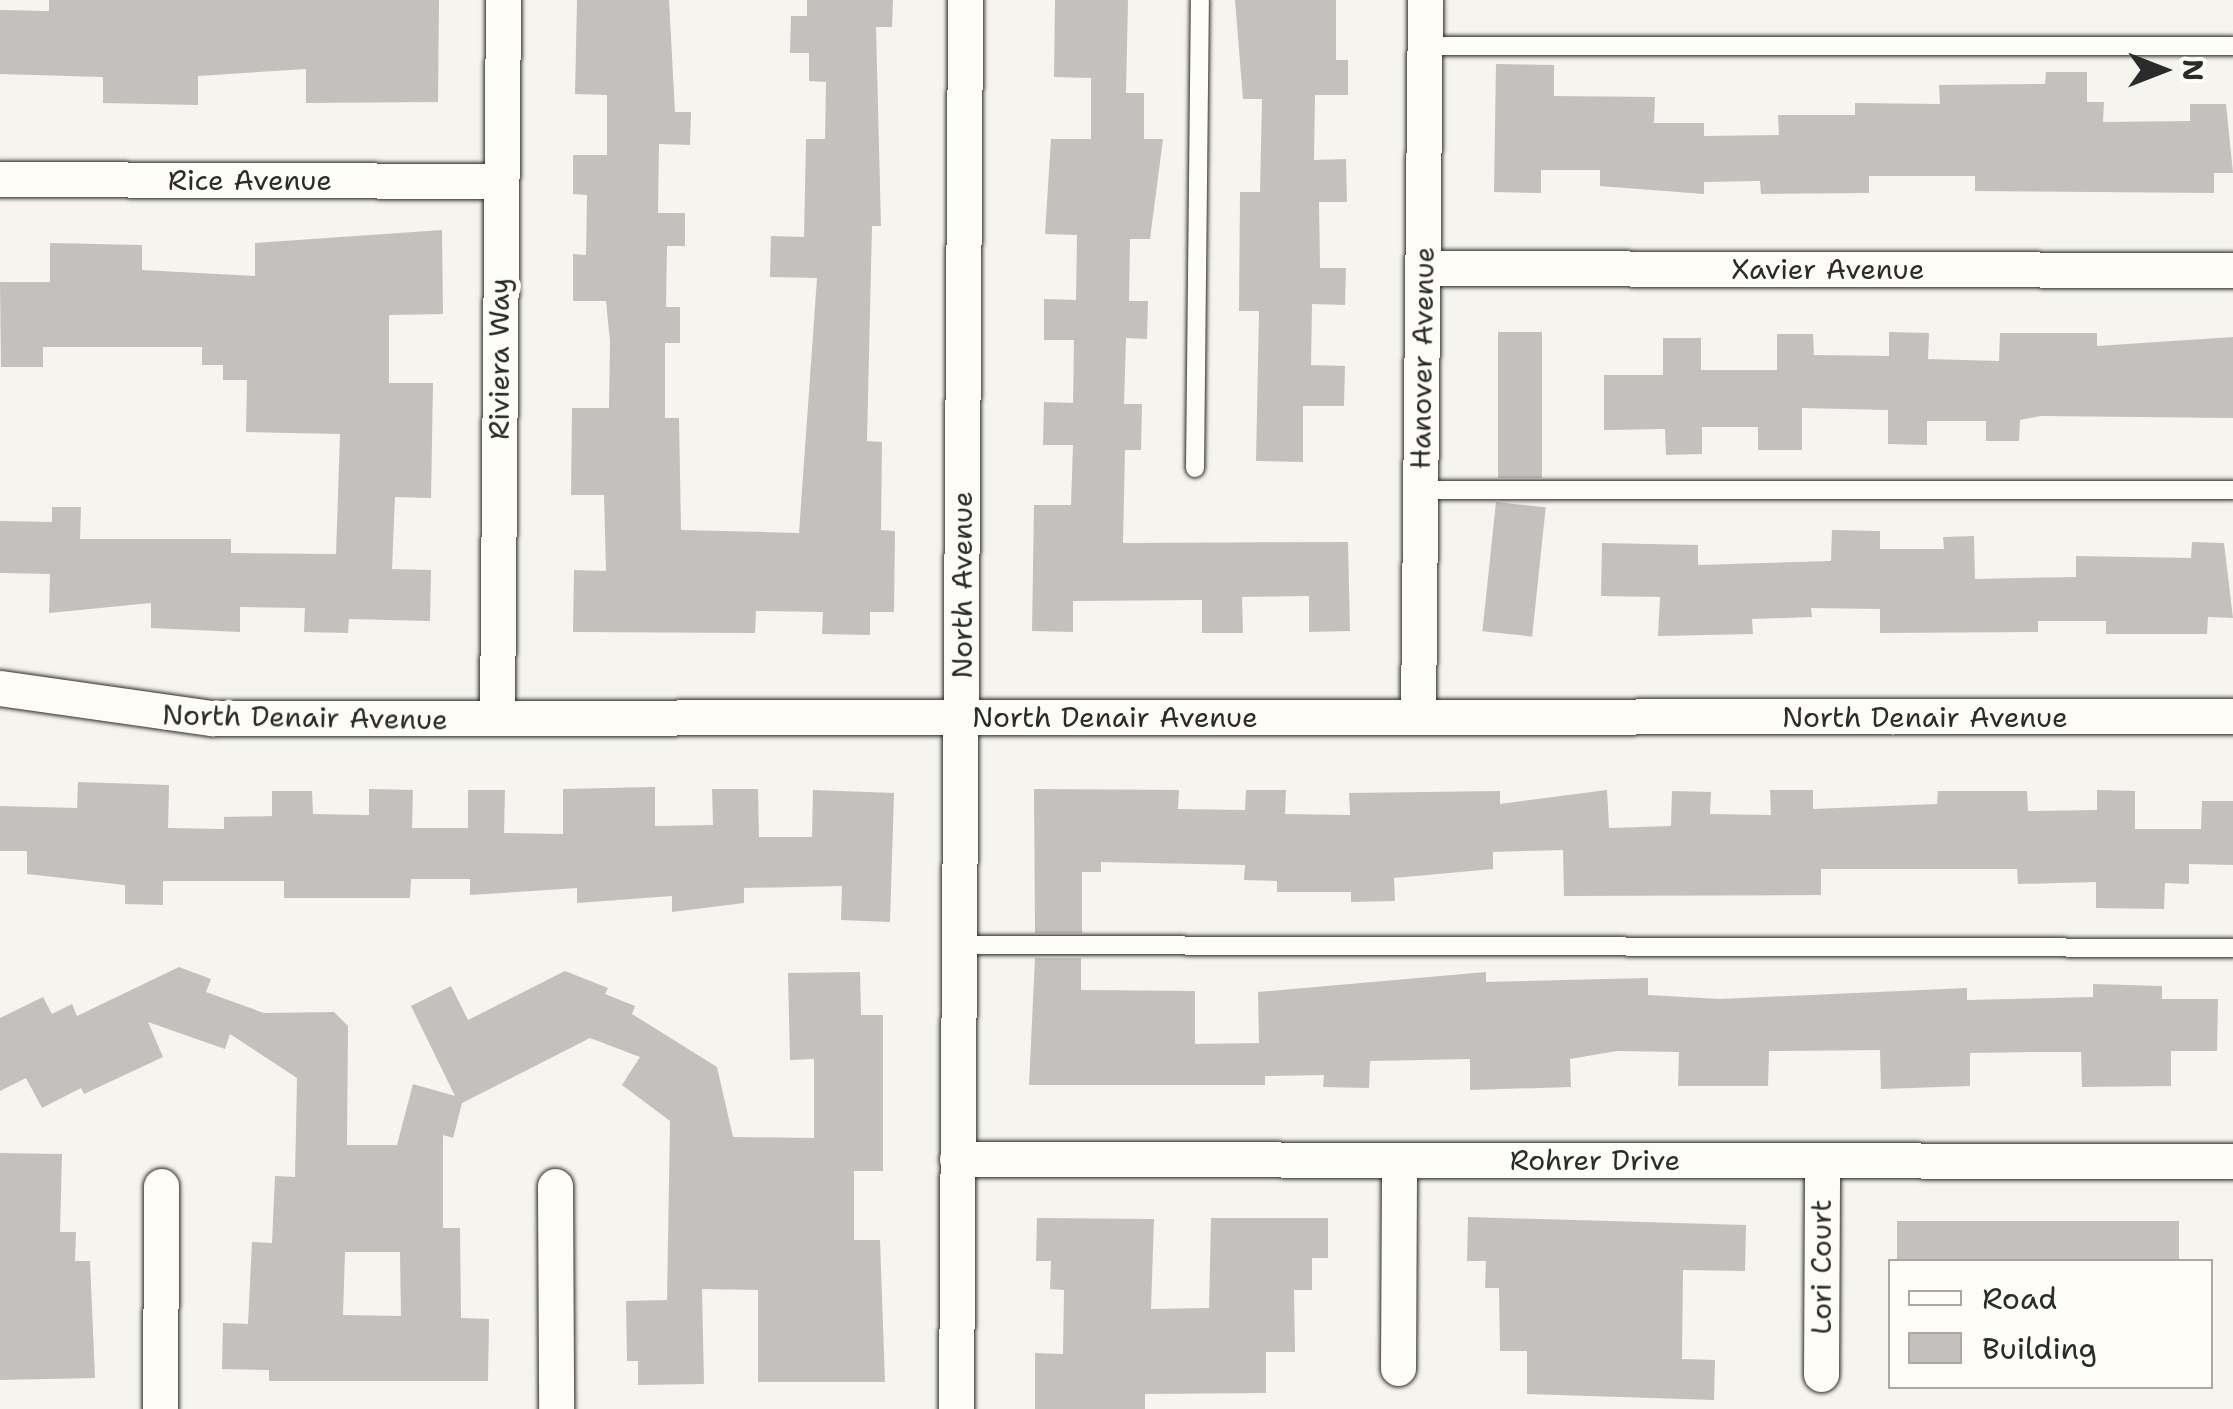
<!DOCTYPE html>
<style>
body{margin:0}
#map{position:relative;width:2233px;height:1409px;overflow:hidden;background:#f5f4ef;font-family:"Shantell Sans",sans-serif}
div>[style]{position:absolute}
.building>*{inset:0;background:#c2c1be;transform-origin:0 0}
.roads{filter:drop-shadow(0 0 2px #2b2b2b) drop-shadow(0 0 2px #2b2b2b)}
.service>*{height:18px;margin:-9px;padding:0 9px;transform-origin:9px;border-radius:9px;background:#fdfcf7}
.minor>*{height:35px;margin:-17.5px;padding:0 17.5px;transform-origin:17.5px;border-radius:17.5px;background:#fdfcf7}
span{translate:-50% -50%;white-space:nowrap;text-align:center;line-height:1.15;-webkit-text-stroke:10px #fdfcf7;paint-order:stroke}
.street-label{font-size:28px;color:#2b2b2b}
.legend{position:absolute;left:1888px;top:1259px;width:325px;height:130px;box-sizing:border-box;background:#fdfcf7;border:2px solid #a9a8a5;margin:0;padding:12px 18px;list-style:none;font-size:30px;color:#2b2b2b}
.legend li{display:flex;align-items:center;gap:20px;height:50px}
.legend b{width:50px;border:2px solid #a9a8a5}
.north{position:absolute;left:2113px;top:20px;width:100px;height:100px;-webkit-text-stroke:8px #fdfcf7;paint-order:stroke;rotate:90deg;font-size:28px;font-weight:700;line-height:40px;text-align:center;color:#2b2b2b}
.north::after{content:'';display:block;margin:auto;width:35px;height:45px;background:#2b2b2b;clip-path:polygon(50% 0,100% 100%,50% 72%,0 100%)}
</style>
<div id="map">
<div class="building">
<i style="clip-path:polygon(49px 0,439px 0,438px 102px,306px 103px,306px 69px,198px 76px,198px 105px,103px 103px,103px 77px,0 74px,0 10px,49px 11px)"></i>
<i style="clip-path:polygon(577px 0,669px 0,675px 112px,691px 112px,690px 145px,659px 144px,658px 213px,685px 213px,685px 246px,667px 246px,666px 307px,680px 307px,680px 343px,665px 343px,665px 418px,679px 418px,681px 530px,799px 533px,817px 278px,770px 277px,771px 236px,804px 237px,806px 139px,825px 139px,826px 82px,809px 81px,809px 53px,790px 53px,791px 16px,807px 16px,807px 0,893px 0,892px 27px,876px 27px,881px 226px,872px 226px,867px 441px,882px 442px,881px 530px,895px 531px,894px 612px,870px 612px,870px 635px,822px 634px,823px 612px,756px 611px,755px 633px,573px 632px,574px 570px,606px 571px,604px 495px,571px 495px,572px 408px,609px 408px,610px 342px,606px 301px,573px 301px,573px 254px,586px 255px,587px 195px,573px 194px,573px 155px,607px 155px,607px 95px,575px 94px)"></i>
<i style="clip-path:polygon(1055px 0,1128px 0,1126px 93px,1144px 93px,1144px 139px,1163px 139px,1150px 239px,1130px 239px,1129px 301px,1148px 301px,1147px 339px,1126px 338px,1124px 404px,1142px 404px,1141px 450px,1125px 450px,1123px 543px,1348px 542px,1350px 631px,1309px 632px,1309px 596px,1242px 597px,1243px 633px,1202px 633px,1202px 600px,1073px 601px,1073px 632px,1032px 631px,1034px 505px,1071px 505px,1073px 445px,1043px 445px,1044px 402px,1073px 403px,1074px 340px,1044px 340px,1044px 299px,1076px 300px,1077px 235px,1045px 234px,1051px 139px,1091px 139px,1091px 78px,1054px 77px)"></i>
<i style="clip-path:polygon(1235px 0,1336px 0,1336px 60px,1348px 60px,1348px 95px,1315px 95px,1314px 160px,1346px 159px,1347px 202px,1319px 202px,1320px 268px,1346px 268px,1345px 305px,1312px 304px,1311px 365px,1345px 366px,1344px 406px,1303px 406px,1303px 462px,1256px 461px,1259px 311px,1239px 311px,1240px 192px,1260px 192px,1262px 99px,1243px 99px)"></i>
<i style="clip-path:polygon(1496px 64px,1554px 65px,1554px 96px,1655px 97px,1654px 123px,1704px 123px,1704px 136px,1779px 135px,1778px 115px,1855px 115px,1855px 103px,1940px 104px,1939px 85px,2045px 84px,2046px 72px,2087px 72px,2087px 102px,2104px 102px,2103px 122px,2190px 121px,2190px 104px,2226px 104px,2233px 173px,2214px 173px,2214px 193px,1975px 191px,1975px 176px,1869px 176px,1869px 193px,1761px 194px,1760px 181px,1704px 182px,1704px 194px,1600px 186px,1600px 170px,1541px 170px,1541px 193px,1494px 192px)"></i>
<i style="clip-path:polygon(442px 230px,443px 314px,389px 315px,389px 383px,433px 383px,431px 498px,395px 497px,392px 569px,431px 570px,430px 621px,349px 619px,348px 633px,304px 632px,305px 608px,240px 607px,240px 632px,151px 628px,151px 603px,49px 613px,50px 574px,0 573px,0 521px,52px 522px,52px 507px,81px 507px,80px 539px,231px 539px,231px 553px,336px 554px,340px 434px,246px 432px,247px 380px,223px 380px,223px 365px,202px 365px,202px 347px,43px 347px,43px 367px,1px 367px,0 282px,50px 282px,50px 243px,142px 245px,142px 270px,255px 276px,255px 243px)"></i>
<i style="left:1498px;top:332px;width:44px;height:146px"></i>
<i style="clip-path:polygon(1889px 332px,1929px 333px,1928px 359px,1999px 361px,2000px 333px,2097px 333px,2097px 346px,2233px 337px,2233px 418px,2041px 416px,2020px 420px,2019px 441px,1986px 441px,1986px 421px,1927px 421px,1927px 445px,1888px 444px,1888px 410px,1802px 408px,1802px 450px,1758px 450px,1758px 427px,1702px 427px,1702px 454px,1666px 455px,1665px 429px,1604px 430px,1604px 375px,1663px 375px,1663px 338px,1701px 338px,1701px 370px,1777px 370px,1777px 334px,1813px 334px,1814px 355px,1889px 356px)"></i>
<i style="left:1496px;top:502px;width:50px;height:130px;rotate:6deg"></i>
<i style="clip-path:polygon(1832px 530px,1880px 531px,1880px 549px,1944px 549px,1943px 537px,1974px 536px,1975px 579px,2076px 577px,2076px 556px,2191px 558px,2192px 542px,2224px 543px,2233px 618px,2208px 617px,2207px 634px,2106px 634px,2106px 621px,2038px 621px,2038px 632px,1880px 633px,1880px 609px,1811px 608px,1812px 617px,1752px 619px,1753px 634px,1658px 636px,1660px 597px,1601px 596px,1602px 543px,1698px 545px,1698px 565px,1831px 561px)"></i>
<i style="clip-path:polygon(78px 782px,169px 785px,168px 828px,224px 829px,224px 817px,272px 816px,272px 791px,312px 791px,313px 814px,369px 815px,369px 789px,413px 790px,412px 828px,468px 828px,468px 790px,505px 790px,504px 833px,563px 834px,563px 789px,655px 787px,655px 826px,713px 825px,712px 789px,758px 789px,759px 837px,812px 837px,813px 790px,894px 793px,890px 922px,841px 920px,842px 886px,744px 888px,744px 903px,672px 912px,672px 896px,577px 903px,577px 888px,470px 895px,470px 879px,411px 879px,410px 898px,284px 898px,284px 881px,163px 881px,163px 905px,125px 904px,125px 885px,27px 874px,27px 851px,0 851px,0 806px,77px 808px)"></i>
<i style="clip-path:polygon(1034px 789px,1179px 790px,1178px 809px,1245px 810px,1246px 790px,1286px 790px,1285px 814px,1350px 815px,1349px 793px,1500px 791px,1500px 804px,1607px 790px,1609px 828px,1671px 826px,1672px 791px,1711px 792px,1710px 814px,1771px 815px,1770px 790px,1813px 790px,1813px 809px,1937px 804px,1938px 791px,2027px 791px,2028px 811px,2097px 810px,2097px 790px,2135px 791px,2135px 829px,2201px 829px,2202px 801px,2233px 801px,2233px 865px,2189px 864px,2189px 884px,2165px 883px,2164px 909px,2096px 908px,2096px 882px,2018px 884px,2017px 869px,1821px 869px,1821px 895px,1564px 896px,1563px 850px,1493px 852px,1493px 869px,1394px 878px,1395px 901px,1351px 902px,1351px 892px,1277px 892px,1277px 881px,1244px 880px,1245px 865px,1101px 862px,1101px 872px,1082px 872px,1082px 933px,1035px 933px)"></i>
<i style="clip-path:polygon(1035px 958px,1081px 958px,1081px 990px,1195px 991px,1195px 1044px,1259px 1043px,1258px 992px,1486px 972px,1486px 982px,1648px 978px,1648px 995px,1720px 999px,1967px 988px,1967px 1000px,2093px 997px,2093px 984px,2162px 986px,2162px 999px,2218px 999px,2217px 1051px,2171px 1051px,2171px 1086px,2082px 1087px,2081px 1052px,2032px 1052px,1970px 1053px,1970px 1086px,1881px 1089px,1880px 1050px,1769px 1051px,1768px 1086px,1678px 1086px,1679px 1052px,1617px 1051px,1570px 1059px,1571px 1087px,1470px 1090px,1470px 1059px,1370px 1061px,1369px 1088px,1323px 1087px,1324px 1075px,1265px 1076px,1265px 1085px,1029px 1085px)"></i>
<i style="clip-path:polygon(evenodd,179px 967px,211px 979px,206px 992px,264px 1013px,334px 1012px,348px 1026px,347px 1145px,397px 1145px,413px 1084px,455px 1096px,411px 1006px,451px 986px,468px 1020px,565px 971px,608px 988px,605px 994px,635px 1006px,632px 1014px,717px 1067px,733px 1137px,814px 1138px,814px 1059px,790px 1060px,788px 973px,860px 972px,861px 1015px,883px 1015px,883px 1171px,854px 1171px,854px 1240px,880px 1240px,885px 1382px,758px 1382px,758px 1290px,702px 1289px,704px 1384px,638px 1385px,638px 1361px,627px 1361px,626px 1301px,667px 1300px,670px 1121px,622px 1085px,640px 1057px,590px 1038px,462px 1103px,453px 1138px,443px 1135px,443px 1228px,460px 1228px,461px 1318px,489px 1319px,488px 1381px,269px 1381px,269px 1370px,222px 1369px,223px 1323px,248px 1324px,252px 1242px,272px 1243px,275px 1176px,295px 1177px,297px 1078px,230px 1034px,225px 1049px,148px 1022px,163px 1057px,84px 1094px,81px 1088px,42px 1108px,26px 1078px,0 1091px,0 1018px,43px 997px,52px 1014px,72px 1004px,77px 1016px,179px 967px,345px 1252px,400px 1252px,401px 1316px,343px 1315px,345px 1252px)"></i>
<i style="clip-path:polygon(0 1153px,62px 1154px,60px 1232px,76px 1232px,75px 1261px,90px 1261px,95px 1378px,0 1380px)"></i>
<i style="clip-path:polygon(1468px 1217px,1746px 1225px,1745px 1271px,1683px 1270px,1682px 1359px,1715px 1360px,1714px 1400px,1527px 1394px,1527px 1351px,1500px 1351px,1499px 1288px,1485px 1288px,1486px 1261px,1467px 1261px)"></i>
<i style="clip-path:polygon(1037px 1218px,1154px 1219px,1151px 1309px,1209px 1308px,1211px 1218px,1328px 1218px,1328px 1258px,1312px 1258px,1312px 1290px,1294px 1290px,1295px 1352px,1266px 1352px,1266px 1393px,1145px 1394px,1145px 1409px,1035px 1409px,1035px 1353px,1063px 1354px,1064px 1290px,1050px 1289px,1051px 1261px,1036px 1261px)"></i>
<i style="left:1897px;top:1221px;width:282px;height:41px"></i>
</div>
<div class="roads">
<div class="service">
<i style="left:1424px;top:46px;width:809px"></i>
<i style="left:1195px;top:468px;width:468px;rotate:-89.4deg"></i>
<i style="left:1420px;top:490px;width:813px"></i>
<i style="left:959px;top:945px;width:1274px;rotate:0.13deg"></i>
</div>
<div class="minor">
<i style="left:0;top:179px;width:500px;rotate:0.23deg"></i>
<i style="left:1423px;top:268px;width:810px;rotate:0.14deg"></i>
<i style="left:0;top:688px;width:214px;rotate:8.1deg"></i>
<i style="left:212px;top:718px;width:2021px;rotate:-0.06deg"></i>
<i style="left:1418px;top:717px;width:717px;rotate:-89.44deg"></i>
<i style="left:497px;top:718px;width:718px;rotate:-89.52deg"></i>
<i style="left:957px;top:1159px;width:1276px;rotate:0.09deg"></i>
<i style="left:555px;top:1186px;width:223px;rotate:89.7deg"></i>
<i style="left:1398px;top:1368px;width:208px;rotate:-89.7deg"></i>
<i style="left:1821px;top:1374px;width:214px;rotate:-89.7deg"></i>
<i style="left:160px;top:1409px;width:223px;rotate:-89.7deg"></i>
<i style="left:956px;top:1409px;width:1409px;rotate:-89.63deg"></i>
</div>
</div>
<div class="street-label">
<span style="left:250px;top:180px">Rice Avenue</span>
<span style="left:1828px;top:269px">Xavier Avenue</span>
<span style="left:1422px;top:358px;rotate:-89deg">Hanover Avenue</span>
<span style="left:499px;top:359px;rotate:-90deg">Riviera Way</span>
<span style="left:962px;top:585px;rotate:-90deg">North Avenue</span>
<span style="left:305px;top:717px;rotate:1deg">North Denair Avenue</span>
<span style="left:1115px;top:717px">North Denair Avenue</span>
<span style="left:1925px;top:717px">North Denair Avenue</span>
<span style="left:1595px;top:1160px">Rohrer Drive</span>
<span style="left:1821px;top:1267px;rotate:-90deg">Lori Court</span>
</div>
<ul class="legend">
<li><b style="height:12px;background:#fdfcf7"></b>Road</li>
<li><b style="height:28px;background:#c2c1be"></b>Building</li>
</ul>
<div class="north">N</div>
</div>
